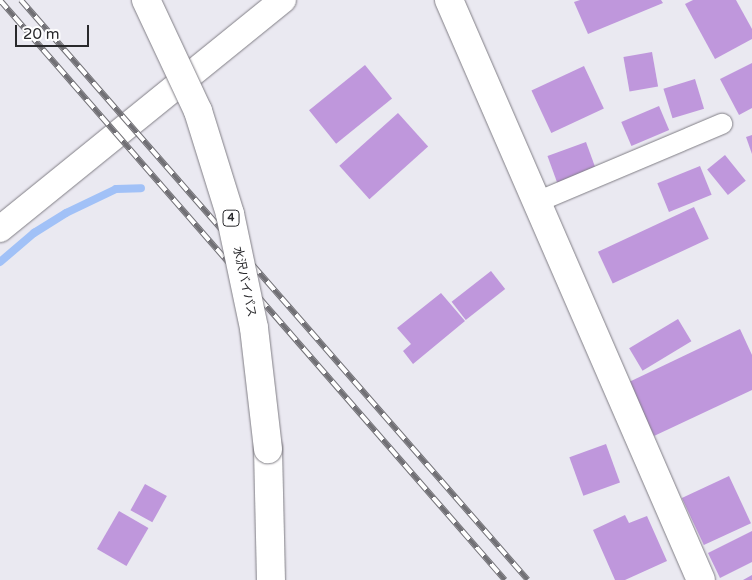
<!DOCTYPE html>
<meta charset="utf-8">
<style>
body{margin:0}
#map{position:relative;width:752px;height:580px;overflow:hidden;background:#eae9f1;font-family:"Varela Round","Noto Sans JP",sans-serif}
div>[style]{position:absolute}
.stream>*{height:8px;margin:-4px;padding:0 4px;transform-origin:4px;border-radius:4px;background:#a1c1f7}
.building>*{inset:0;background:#bf97dc;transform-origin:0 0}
.roads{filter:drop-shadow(0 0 1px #807e85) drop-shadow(0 0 1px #807e85)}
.minor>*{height:20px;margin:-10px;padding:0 10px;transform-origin:10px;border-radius:10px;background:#fff}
.tertiary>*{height:26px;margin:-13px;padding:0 13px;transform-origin:13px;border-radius:13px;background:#fff}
.secondary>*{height:28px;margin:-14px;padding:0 14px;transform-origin:14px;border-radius:14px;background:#fff}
.trunk>*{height:28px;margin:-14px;padding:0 14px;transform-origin:14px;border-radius:14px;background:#fff}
.rail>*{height:5.5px;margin-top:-2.75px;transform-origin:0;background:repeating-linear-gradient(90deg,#fff 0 11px,#717075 0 22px);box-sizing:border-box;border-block:1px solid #717075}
.bridges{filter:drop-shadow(0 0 1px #807e85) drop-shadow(0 0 1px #807e85)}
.trunk-bridge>*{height:28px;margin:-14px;padding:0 14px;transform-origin:14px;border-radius:14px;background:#fff}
span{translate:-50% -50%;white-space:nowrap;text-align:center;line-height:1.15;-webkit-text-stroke:4.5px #fff;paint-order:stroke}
.shield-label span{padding:1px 4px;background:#fff;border:1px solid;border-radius:4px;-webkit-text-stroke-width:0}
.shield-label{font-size:11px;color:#29292c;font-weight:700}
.street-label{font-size:12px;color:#29292c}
.scale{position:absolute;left:15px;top:25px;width:74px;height:22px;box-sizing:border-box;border:2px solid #29292c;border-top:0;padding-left:6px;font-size:15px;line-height:18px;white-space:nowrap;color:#29292c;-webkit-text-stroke:4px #fff;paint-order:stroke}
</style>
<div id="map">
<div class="stream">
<i style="left:0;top:262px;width:45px;rotate:-40.5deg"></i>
<i style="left:34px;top:233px;width:38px;rotate:-32deg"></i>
<i style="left:66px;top:213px;width:55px;rotate:-25.6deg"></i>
<i style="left:116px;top:189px;width:25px;rotate:-2deg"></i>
</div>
<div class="building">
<i style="clip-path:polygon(580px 0,661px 0,663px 3px,588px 34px,574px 2px)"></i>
<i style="clip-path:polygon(693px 0,736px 0,752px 29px,752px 39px,715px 59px,685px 4px)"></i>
<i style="left:652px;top:52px;width:35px;height:29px;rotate:80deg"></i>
<i style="clip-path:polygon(752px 63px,752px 108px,739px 115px,720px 79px)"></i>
<i style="left:365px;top:65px;width:43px;height:72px;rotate:51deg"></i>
<i style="left:584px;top:66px;width:47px;height:58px;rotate:65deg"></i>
<i style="left:695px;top:79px;width:31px;height:33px;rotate:73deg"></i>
<i style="left:659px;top:106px;width:26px;height:41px;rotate:67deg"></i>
<i style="left:398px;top:113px;width:45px;height:79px;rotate:48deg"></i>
<i style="clip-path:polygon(752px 135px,752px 154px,746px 137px)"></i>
<i style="left:586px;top:142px;width:29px;height:41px;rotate:70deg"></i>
<i style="left:725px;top:155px;width:33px;height:23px;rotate:51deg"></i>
<i style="left:700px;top:166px;width:31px;height:46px;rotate:68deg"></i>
<i style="left:694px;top:207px;width:35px;height:106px;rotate:65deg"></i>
<i style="left:491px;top:271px;width:23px;height:50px;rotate:52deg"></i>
<i style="clip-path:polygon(441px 293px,465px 321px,413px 364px,403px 351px,411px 344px,397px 328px)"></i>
<i style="left:678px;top:319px;width:26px;height:57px;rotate:59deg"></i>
<i style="clip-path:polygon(740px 329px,752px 355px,752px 390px,654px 436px,629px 382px)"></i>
<i style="left:606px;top:444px;width:41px;height:39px;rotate:70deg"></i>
<i style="left:729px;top:476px;width:52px;height:52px;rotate:65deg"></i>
<i style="left:145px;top:484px;width:25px;height:30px;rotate:29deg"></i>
<i style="left:119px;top:511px;width:34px;height:44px;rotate:30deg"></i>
<i style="clip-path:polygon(625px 515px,629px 523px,647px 516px,667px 561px,625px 580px,615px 580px,593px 530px)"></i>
<i style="clip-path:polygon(752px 531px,752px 562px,720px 578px,708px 553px)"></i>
<i style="clip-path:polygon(752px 575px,752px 580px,743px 580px)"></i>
</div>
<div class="roads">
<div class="minor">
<i style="left:537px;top:202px;width:201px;rotate:-22.9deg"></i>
</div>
<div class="tertiary">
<i style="left:0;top:229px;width:364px;rotate:-39deg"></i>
</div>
<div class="secondary">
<i style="left:449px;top:0;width:632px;rotate:66.52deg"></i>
</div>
<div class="trunk">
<i style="left:268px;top:449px;width:131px;rotate:88.7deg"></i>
</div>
</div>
<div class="rail">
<i style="left:0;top:0;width:769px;rotate:48.95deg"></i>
<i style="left:21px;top:0;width:770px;rotate:48.84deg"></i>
</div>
<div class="bridges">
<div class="trunk-bridge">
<i style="left:146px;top:0;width:123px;rotate:64.9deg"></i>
<i style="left:198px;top:111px;width:108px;rotate:72.7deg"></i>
<i style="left:230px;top:214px;width:116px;rotate:78.1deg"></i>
<i style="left:254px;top:328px;width:122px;rotate:83.4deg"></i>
</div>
</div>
<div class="shield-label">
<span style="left:231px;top:218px">4</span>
</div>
<div class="street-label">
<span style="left:244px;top:282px;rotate:78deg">水沢バイパス</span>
</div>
<div class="scale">20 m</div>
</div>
